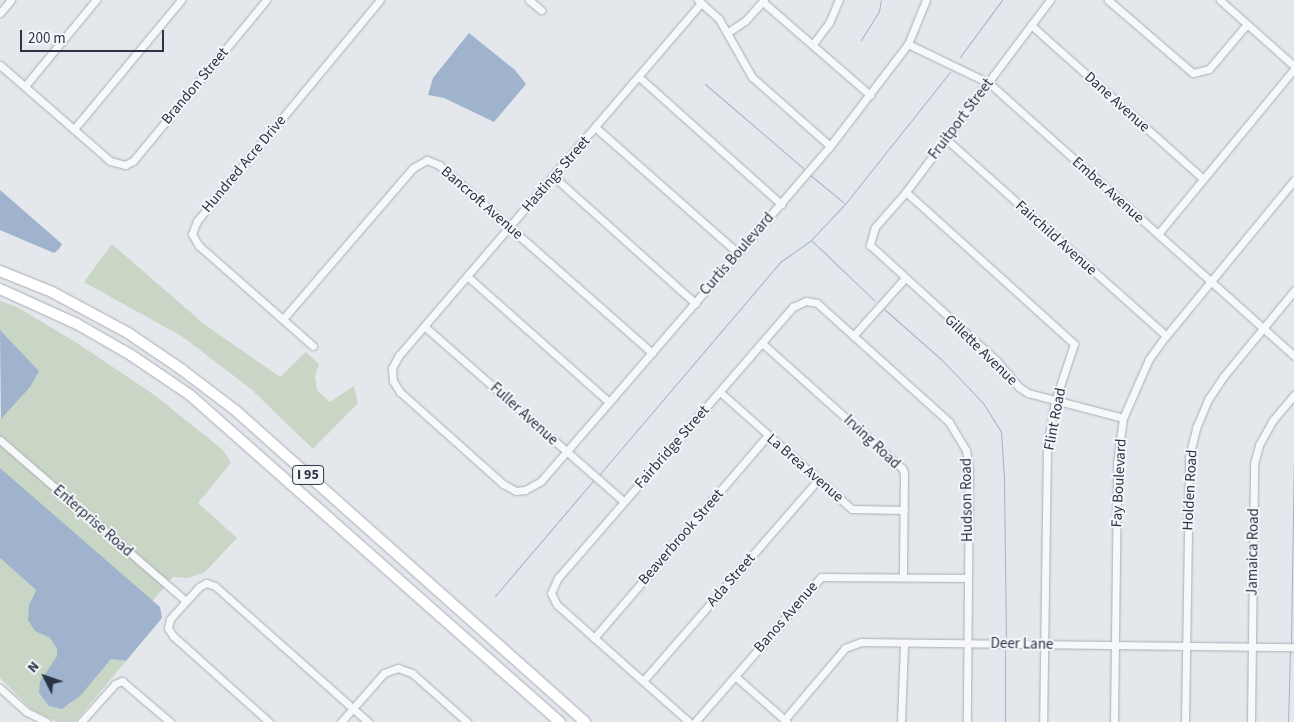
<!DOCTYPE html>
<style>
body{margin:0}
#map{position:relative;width:1294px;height:722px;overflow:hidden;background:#e4e7ec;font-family:"Source Sans 3",sans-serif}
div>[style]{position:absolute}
.green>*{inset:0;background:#c9d6c5;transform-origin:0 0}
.water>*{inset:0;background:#9fb4cc}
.stream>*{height:1px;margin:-0.5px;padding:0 0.5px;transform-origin:0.5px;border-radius:0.5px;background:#9fb4cc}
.roads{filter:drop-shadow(0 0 1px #a9aeb7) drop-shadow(0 0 1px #a9aeb7)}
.minor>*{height:7px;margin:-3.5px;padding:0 3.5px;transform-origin:3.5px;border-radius:3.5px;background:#f7f8fa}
.highway>*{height:10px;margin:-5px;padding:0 5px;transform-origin:5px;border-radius:5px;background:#fff}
span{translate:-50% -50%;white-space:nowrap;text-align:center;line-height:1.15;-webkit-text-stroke:4px #f4f6f9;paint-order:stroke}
.shield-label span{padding:1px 4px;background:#f4f6f9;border:1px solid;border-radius:4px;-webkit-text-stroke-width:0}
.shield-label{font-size:14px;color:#2b3445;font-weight:700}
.street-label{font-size:15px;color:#2b3445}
.north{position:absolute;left:20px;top:652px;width:50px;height:50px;-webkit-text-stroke:4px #f4f6f9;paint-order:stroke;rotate:311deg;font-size:14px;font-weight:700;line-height:20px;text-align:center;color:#2b3445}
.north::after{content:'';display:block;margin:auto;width:18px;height:22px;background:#2b3445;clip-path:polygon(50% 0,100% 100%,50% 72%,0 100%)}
.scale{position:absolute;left:20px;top:30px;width:144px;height:22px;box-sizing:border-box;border:2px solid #2b3445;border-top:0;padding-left:6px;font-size:15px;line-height:18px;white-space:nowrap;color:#2b3445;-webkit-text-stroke:4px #f4f6f9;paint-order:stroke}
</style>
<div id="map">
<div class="green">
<i style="clip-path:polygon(112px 244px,204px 324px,280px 377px,306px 352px,319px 364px,315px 376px,317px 390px,330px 402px,354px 386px,358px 403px,313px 449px,251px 389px,183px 337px,84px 282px)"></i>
<i style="clip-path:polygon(0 301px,17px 307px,77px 343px,153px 394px,223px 450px,231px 463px,198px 503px,237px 538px,205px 572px,188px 578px,173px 577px,168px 582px,0 437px,0 419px,12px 406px,27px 359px,0 330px)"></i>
<i style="left:0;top:444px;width:218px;height:24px;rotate:41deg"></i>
<i style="clip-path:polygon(0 558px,36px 590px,31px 599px,35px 631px,50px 638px,57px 649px,57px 656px,40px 681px,69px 705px,111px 659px,126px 661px,75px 722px,57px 722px,31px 709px,0 678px)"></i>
</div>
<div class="water">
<i style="clip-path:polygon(469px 33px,515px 70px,526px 84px,494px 122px,444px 98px,428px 95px,433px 78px)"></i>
<i style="clip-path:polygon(0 190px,62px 244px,59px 249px,54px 253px,0 230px)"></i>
<i style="clip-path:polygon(0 330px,39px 371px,30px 387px,1px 419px)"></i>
<i style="clip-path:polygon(0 468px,160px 607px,162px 618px,126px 661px,111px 659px,80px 696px,62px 709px,49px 706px,39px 693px,40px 681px,57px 656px,57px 649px,50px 638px,35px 631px,28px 620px,29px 605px,36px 590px,0 558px)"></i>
</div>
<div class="stream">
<i style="left:861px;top:40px;width:34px;rotate:-58deg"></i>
<i style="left:879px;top:11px;width:11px;rotate:-80deg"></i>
<i style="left:960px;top:57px;width:71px;rotate:-53.6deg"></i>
<i style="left:705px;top:84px;width:130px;rotate:40.6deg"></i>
<i style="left:809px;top:174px;width:45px;rotate:39.6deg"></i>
<i style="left:811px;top:240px;width:87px;rotate:43.6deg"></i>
<i style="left:884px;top:309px;width:77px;rotate:41.3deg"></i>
<i style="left:942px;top:360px;width:59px;rotate:46.4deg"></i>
<i style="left:983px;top:403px;width:34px;rotate:58deg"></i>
<i style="left:1001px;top:432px;width:47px;rotate:86.3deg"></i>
<i style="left:1004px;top:479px;width:157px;rotate:89.3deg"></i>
<i style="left:599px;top:475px;width:280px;rotate:-49.6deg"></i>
<i style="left:780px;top:262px;width:38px;rotate:-35deg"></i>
<i style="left:811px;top:240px;width:50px;rotate:-46.6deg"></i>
<i style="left:845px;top:204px;width:169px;rotate:-51.5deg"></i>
<i style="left:495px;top:596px;width:151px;rotate:-49.6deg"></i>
<i style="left:1291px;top:643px;width:181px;rotate:-89.1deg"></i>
<i style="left:1005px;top:722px;width:72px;rotate:-90deg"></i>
<i style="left:1288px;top:722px;width:71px;rotate:-88.4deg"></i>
</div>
<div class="roads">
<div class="minor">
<i style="left:529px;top:0;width:16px;rotate:40deg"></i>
<i style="left:698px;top:0;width:28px;rotate:42deg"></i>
<i style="left:719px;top:19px;width:67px;rotate:60.4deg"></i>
<i style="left:752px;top:77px;width:104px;rotate:41.5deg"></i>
<i style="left:1050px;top:0;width:240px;rotate:126.9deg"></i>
<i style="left:906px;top:192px;width:47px;rotate:131.5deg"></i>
<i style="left:875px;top:227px;width:19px;rotate:106deg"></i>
<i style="left:870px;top:245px;width:172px;rotate:42.4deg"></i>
<i style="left:997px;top:361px;width:34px;rotate:50deg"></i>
<i style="left:1019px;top:387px;width:11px;rotate:34deg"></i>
<i style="left:1028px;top:393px;width:98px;rotate:14.7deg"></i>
<i style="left:1108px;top:0;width:112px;rotate:40.7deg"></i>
<i style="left:1193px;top:73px;width:16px;rotate:-14deg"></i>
<i style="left:1209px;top:69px;width:59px;rotate:-49.8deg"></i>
<i style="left:1220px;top:0;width:99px;rotate:41.7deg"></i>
<i style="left:763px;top:2px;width:142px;rotate:41deg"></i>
<i style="left:701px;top:3px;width:464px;rotate:130.6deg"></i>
<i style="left:399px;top:355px;width:15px;rotate:118deg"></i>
<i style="left:392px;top:368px;width:13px;rotate:86deg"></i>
<i style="left:393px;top:381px;width:13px;rotate:58deg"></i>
<i style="left:400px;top:392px;width:138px;rotate:41.8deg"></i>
<i style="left:503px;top:484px;width:15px;rotate:28deg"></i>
<i style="left:516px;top:491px;width:9px;rotate:-6deg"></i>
<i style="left:525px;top:490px;width:18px;rotate:-29deg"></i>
<i style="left:541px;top:481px;width:442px;rotate:-49.2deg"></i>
<i style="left:830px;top:146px;width:128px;rotate:-52.6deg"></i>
<i style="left:908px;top:44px;width:48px;rotate:-67.8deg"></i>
<i style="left:0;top:13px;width:17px;rotate:-50deg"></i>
<i style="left:1031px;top:25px;width:231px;rotate:41.8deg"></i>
<i style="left:727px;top:33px;width:22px;rotate:-34deg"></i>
<i style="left:745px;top:21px;width:28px;rotate:-48deg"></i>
<i style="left:813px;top:44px;width:26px;rotate:-53deg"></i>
<i style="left:829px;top:23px;width:25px;rotate:-67deg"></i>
<i style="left:908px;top:44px;width:90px;rotate:25.7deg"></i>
<i style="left:989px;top:83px;width:409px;rotate:41.8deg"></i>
<i style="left:0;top:65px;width:146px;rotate:41.1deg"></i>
<i style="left:110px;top:161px;width:16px;rotate:15deg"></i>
<i style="left:125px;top:165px;width:9px;rotate:-27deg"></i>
<i style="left:133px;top:161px;width:209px;rotate:-50.4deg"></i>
<i style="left:639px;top:77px;width:191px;rotate:41.8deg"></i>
<i style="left:25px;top:86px;width:112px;rotate:-50.5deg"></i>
<i style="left:595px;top:127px;width:191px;rotate:41.4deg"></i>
<i style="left:74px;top:129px;width:168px;rotate:-50.3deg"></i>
<i style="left:946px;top:139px;width:295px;rotate:41.8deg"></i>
<i style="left:553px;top:176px;width:191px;rotate:41.8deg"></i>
<i style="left:906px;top:192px;width:227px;rotate:42.1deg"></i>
<i style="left:1074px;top:344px;width:60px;rotate:108.4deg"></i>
<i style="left:1055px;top:401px;width:46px;rotate:100.1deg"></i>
<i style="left:1047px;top:446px;width:276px;rotate:90.8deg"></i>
<i style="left:1158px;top:234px;width:214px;rotate:-50.5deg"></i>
<i style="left:467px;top:276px;width:190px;rotate:41.6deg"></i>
<i style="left:283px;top:319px;width:199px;rotate:-49.3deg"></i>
<i style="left:413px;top:168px;width:16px;rotate:-30deg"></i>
<i style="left:427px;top:160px;width:13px;rotate:23deg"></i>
<i style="left:439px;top:165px;width:284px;rotate:41.4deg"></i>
<i style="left:424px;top:326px;width:266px;rotate:41.3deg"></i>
<i style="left:854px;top:335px;width:75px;rotate:-48.2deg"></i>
<i style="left:762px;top:343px;width:188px;rotate:41.8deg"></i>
<i style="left:902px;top:468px;width:5px;rotate:68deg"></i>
<i style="left:904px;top:473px;width:103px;rotate:90.6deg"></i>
<i style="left:313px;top:346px;width:152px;rotate:-138.7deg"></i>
<i style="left:199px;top:246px;width:14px;rotate:-120deg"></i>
<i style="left:192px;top:234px;width:14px;rotate:-69deg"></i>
<i style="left:197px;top:221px;width:287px;rotate:-50.4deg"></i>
<i style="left:720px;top:392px;width:176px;rotate:41.6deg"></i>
<i style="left:852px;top:509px;width:52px;rotate:1.1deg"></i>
<i style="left:0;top:440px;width:246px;rotate:40.9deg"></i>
<i style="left:594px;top:638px;width:267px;rotate:-49.4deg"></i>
<i style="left:735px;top:676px;width:69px;rotate:41.5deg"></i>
<i style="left:643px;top:681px;width:267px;rotate:-49deg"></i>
<i style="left:0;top:688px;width:36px;rotate:42deg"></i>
<i style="left:27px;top:712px;width:22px;rotate:27deg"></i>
<i style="left:785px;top:719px;width:93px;rotate:-49.8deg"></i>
<i style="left:845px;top:648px;width:17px;rotate:-21deg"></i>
<i style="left:861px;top:642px;width:433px;rotate:0.7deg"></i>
<i style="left:81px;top:722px;width:51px;rotate:-48.2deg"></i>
<i style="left:115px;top:684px;width:8px;rotate:-23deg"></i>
<i style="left:122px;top:681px;width:63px;rotate:40.5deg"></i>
<i style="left:269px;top:722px;width:129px;rotate:-138.1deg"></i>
<i style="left:173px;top:636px;width:9px;rotate:-122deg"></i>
<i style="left:168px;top:628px;width:9px;rotate:-77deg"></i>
<i style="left:170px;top:619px;width:43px;rotate:-47.8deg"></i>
<i style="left:199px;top:587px;width:8px;rotate:-30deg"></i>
<i style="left:206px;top:583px;width:9px;rotate:18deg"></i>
<i style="left:215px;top:586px;width:205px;rotate:41.6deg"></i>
<i style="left:341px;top:722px;width:65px;rotate:-48.7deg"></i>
<i style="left:384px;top:673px;width:15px;rotate:-20deg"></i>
<i style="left:398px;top:668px;width:15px;rotate:20deg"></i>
<i style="left:412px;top:673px;width:74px;rotate:41.7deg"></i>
<i style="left:689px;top:722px;width:176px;rotate:-138.4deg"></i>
<i style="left:557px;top:605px;width:13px;rotate:-117deg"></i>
<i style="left:551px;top:593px;width:17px;rotate:-65deg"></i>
<i style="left:558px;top:578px;width:359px;rotate:-49.1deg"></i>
<i style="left:793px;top:307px;width:14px;rotate:-25deg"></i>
<i style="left:806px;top:301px;width:11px;rotate:10deg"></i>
<i style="left:817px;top:303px;width:178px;rotate:42deg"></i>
<i style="left:949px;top:422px;width:33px;rotate:59deg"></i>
<i style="left:966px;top:450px;width:19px;rotate:81deg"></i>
<i style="left:969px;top:469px;width:253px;rotate:90.5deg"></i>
<i style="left:695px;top:722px;width:192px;rotate:-49deg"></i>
<i style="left:821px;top:577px;width:147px;rotate:0.4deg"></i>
<i style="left:901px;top:722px;width:79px;rotate:-87.8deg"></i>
<i style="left:1114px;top:722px;width:259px;rotate:-89.3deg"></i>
<i style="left:1117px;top:463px;width:45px;rotate:-82.4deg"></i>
<i style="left:1123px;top:418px;width:64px;rotate:-66.2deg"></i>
<i style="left:1149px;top:359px;width:29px;rotate:-54deg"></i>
<i style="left:1166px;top:336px;width:202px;rotate:-50.6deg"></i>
<i style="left:1185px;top:722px;width:265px;rotate:-89.1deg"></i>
<i style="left:1189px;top:457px;width:30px;rotate:-76deg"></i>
<i style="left:1196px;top:428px;width:33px;rotate:-67deg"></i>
<i style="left:1209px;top:398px;width:25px;rotate:-56deg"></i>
<i style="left:1223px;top:377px;width:112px;rotate:-50.5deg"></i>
<i style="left:1251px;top:722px;width:258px;rotate:-89.3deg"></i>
<i style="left:1254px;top:464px;width:20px;rotate:-75deg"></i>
<i style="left:1259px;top:445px;width:29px;rotate:-61deg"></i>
<i style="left:1273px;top:420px;width:33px;rotate:-50deg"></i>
</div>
<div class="highway">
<i style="left:0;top:271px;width:56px;rotate:22deg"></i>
<i style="left:52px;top:292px;width:86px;rotate:28.3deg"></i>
<i style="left:128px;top:333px;width:64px;rotate:34.2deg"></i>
<i style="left:181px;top:369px;width:68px;rotate:37.2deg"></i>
<i style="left:235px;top:410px;width:469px;rotate:41.7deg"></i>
<i style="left:0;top:289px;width:85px;rotate:24.4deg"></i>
<i style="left:77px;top:324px;width:62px;rotate:29.9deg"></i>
<i style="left:131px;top:355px;width:71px;rotate:34.1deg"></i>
<i style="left:190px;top:395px;width:494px;rotate:41.5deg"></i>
</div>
</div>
<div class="shield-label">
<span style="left:308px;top:475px">I 95</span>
</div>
<div class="street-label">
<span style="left:195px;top:86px;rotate:-50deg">Brandon Street</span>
<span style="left:1117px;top:102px;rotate:42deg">Dane Avenue</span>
<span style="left:961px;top:119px;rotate:-53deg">Fruitport Street</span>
<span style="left:244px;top:164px;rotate:-50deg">Hundred Acre Drive</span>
<span style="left:556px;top:174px;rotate:-49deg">Hastings Street</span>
<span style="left:1108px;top:190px;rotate:42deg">Ember Avenue</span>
<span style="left:482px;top:203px;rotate:41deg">Bancroft Avenue</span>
<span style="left:1056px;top:238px;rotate:42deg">Fairchild Avenue</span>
<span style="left:737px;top:254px;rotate:-49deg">Curtis Boulevard</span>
<span style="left:981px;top:350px;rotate:44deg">Gillette Avenue</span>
<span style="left:524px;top:414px;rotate:42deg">Fuller Avenue</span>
<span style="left:1055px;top:419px;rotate:-79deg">Flint Road</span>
<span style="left:872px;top:442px;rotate:43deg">Irving Road</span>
<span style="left:672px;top:447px;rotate:-49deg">Fairbridge Street</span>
<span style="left:805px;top:468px;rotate:41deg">La Brea Avenue</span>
<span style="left:1119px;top:483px;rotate:-87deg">Fay Boulevard</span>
<span style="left:1190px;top:490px;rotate:-87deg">Holden Road</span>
<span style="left:967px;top:500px;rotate:-91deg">Hudson Road</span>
<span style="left:93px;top:521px;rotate:41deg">Enterprise Road</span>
<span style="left:681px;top:537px;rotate:-49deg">Beaverbrook Street</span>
<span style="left:1253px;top:552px;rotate:-89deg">Jamaica Road</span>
<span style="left:731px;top:580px;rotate:-49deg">Ada Street</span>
<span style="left:786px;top:617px;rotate:-49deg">Banos Avenue</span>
<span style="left:1022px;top:644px;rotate:1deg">Deer Lane</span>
</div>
<div class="north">N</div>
<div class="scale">200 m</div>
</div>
